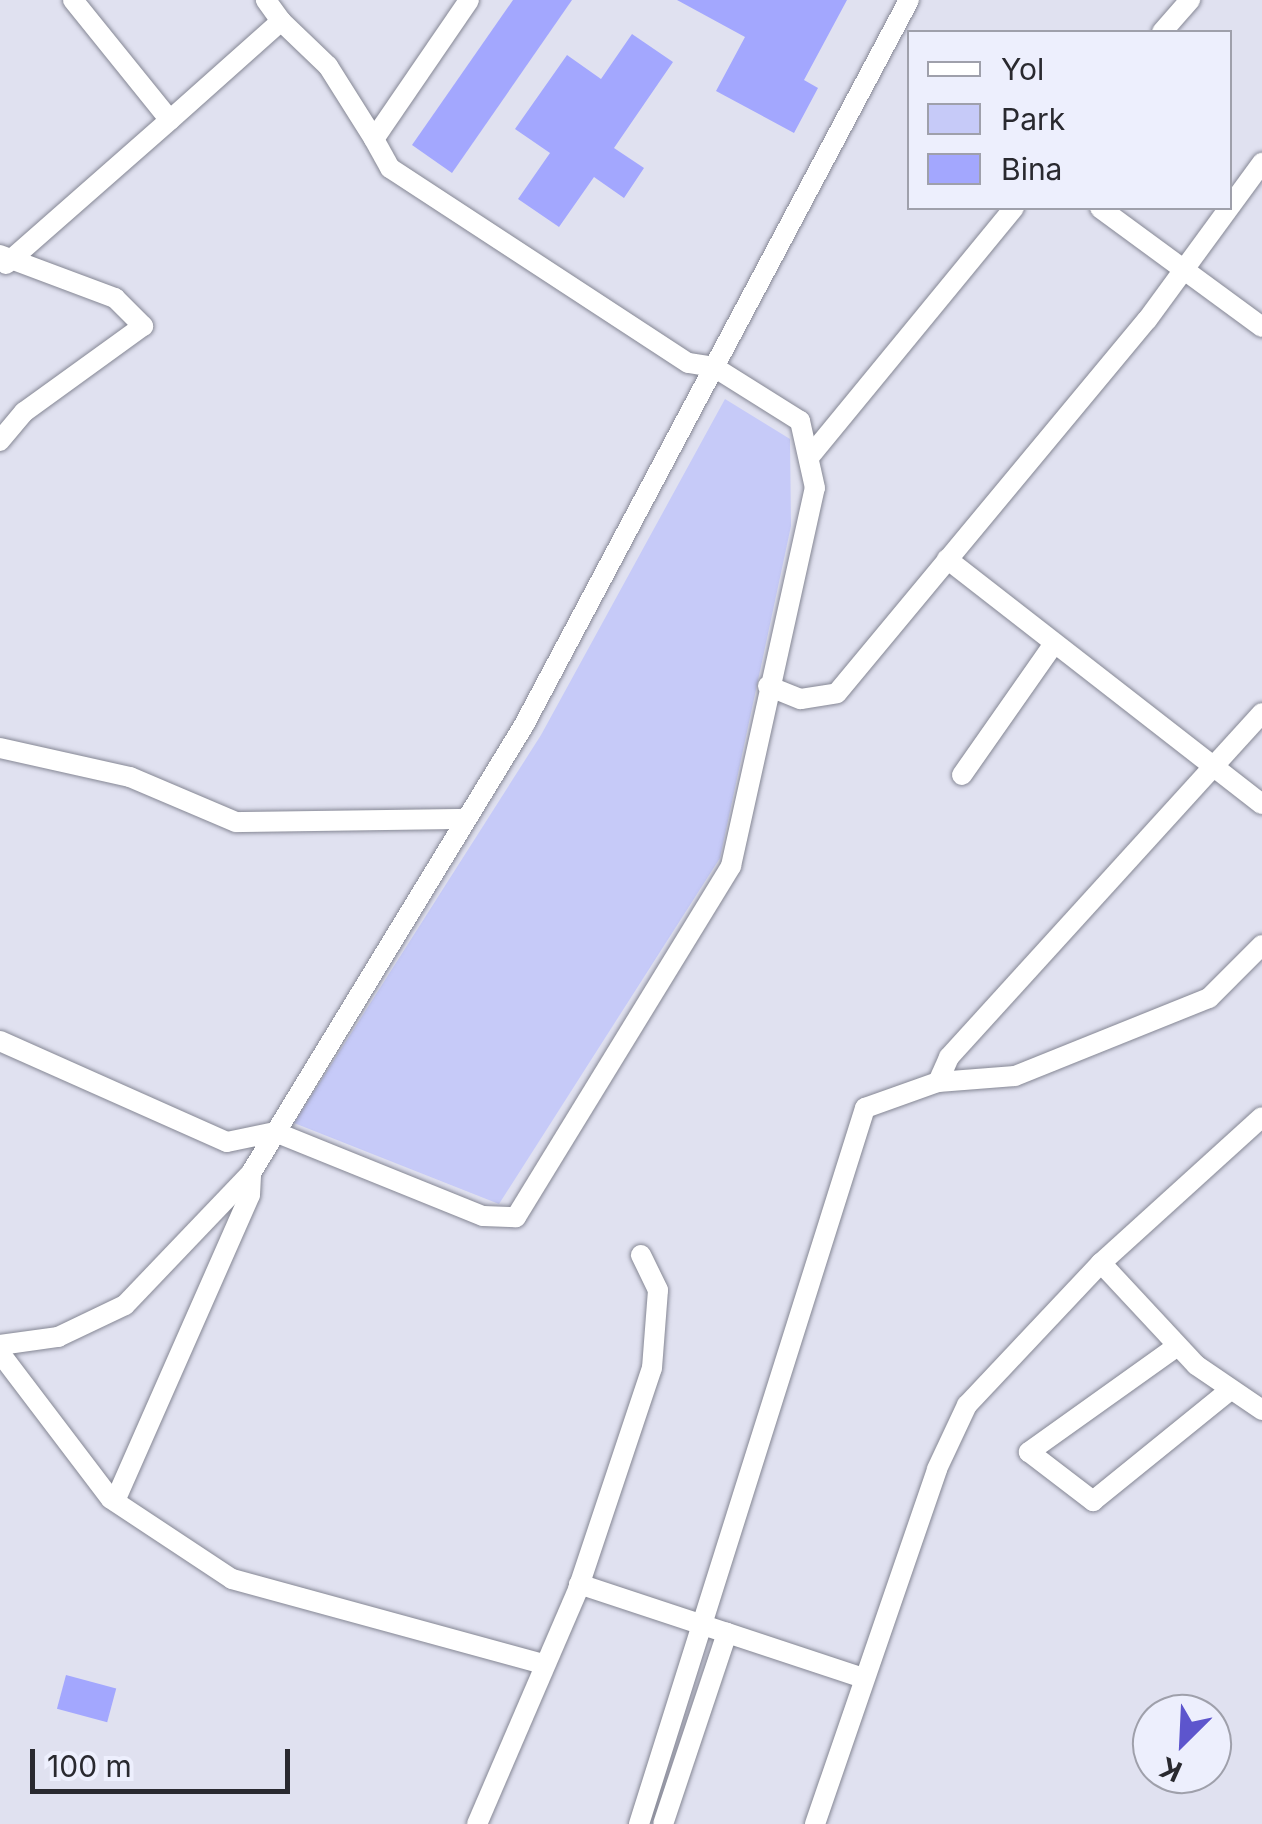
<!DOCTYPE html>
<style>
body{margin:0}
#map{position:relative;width:1262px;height:1824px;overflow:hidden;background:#e0e1f0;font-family:Inter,sans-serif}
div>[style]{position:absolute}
.green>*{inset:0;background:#c6caf8}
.building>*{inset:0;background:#a3a7fe;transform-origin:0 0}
.roads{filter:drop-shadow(0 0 2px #858794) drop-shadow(0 0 2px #858794)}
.street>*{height:20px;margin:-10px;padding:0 10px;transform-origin:10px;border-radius:10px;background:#fff}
span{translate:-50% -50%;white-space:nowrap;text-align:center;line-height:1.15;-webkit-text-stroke:10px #edeffd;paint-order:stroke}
.legend{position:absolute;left:907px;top:30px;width:325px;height:180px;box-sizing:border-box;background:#edeffd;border:2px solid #9fa0ab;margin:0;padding:12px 18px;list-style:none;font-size:30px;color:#29292f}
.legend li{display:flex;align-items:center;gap:20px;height:50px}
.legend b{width:50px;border:2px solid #9fa0ab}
.north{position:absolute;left:1132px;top:1694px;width:100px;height:100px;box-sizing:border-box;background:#edeffd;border:2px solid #9fa0ab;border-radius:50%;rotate:204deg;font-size:28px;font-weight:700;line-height:40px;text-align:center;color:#29292f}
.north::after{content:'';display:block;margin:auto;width:35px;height:45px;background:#5d55cd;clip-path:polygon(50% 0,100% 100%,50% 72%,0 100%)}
.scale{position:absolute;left:30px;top:1749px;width:260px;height:45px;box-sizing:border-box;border:5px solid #29292f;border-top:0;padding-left:12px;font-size:30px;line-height:35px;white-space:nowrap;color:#29292f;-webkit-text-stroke:8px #edeffd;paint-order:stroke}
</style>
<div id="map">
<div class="green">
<i style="clip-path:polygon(725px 399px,790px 439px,791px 526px,720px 858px,499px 1204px,294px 1123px,541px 735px)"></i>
</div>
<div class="building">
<i style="clip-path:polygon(513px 0,572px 0,452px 173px,412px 145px)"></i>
<i style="clip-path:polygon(677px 0,847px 0,804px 80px,818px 88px,794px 133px,716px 91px,745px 37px)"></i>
<i style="clip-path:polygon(632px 34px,673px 62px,614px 148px,644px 168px,624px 198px,594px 177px,559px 227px,518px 199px,550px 153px,515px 129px,567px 55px,601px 79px)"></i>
<i style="left:66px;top:1675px;width:52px;height:35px;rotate:15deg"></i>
</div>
<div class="roads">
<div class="street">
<i style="left:73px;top:0;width:154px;rotate:51.1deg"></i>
<i style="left:170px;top:120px;width:149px;rotate:-41.7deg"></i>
<i style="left:281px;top:21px;width:26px;rotate:-126deg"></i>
<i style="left:281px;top:21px;width:65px;rotate:43.8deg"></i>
<i style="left:328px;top:66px;width:86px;rotate:57.8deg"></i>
<i style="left:374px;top:139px;width:168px;rotate:-55.6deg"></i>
<i style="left:1162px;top:32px;width:43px;rotate:-48.8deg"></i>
<i style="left:1100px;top:208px;width:201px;rotate:36.3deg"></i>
<i style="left:0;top:255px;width:123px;rotate:20.5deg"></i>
<i style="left:115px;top:298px;width:40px;rotate:45deg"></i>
<i style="left:143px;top:326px;width:147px;rotate:144.1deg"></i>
<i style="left:24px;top:412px;width:38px;rotate:130deg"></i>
<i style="left:6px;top:264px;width:218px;rotate:-41.3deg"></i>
<i style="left:811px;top:455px;width:320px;rotate:-50.6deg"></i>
<i style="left:947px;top:559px;width:399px;rotate:37.9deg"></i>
<i style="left:768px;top:686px;width:35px;rotate:22deg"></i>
<i style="left:801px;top:699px;width:36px;rotate:-9deg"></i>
<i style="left:837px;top:693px;width:485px;rotate:-50.3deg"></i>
<i style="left:1147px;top:320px;width:195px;rotate:-53.8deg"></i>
<i style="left:0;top:748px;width:133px;rotate:12.6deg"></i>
<i style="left:130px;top:777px;width:115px;rotate:23deg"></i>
<i style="left:236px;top:822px;width:229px;rotate:-0.8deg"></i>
<i style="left:962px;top:775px;width:155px;rotate:-55deg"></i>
<i style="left:0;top:1041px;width:248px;rotate:24deg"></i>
<i style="left:227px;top:1142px;width:49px;rotate:-11.8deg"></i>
<i style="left:275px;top:1132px;width:224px;rotate:22deg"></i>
<i style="left:483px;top:1216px;width:33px;rotate:2deg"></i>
<i style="left:516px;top:1217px;width:412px;rotate:-58.5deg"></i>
<i style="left:731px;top:866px;width:387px;rotate:-77.5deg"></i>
<i style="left:815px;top:488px;width:69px;rotate:-102.6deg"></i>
<i style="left:800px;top:421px;width:102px;rotate:-147.9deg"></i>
<i style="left:714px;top:367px;width:26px;rotate:-171deg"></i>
<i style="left:688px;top:363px;width:356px;rotate:-146.8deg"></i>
<i style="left:390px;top:168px;width:33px;rotate:-119deg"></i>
<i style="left:938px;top:1082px;width:27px;rotate:-66deg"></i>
<i style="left:949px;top:1057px;width:465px;rotate:-47.7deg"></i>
<i style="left:1101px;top:1263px;width:139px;rotate:47deg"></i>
<i style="left:1196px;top:1365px;width:80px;rotate:34.3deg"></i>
<i style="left:0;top:1345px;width:59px;rotate:-7.9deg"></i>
<i style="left:58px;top:1337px;width:74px;rotate:-25.5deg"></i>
<i style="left:125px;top:1305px;width:182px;rotate:-46.3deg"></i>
<i style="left:251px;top:1173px;width:525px;rotate:-58.64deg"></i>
<i style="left:524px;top:725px;width:821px;rotate:-62.03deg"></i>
<i style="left:1176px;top:1347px;width:181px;rotate:144.5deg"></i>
<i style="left:1029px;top:1452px;width:81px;rotate:37.4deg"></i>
<i style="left:1093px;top:1501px;width:175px;rotate:-39deg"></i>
<i style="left:0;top:1353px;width:183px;rotate:52.8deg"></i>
<i style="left:111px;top:1499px;width:145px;rotate:33.5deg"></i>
<i style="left:232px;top:1579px;width:322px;rotate:15.3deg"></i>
<i style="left:115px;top:1501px;width:334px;rotate:-66.2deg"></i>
<i style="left:250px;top:1195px;width:22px;rotate:-87deg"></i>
<i style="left:579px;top:1584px;width:156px;rotate:18.3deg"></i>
<i style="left:727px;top:1633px;width:201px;rotate:108.5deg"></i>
<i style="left:727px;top:1633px;width:143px;rotate:18.3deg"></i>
<i style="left:477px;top:1824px;width:256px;rotate:-66.7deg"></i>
<i style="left:578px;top:1589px;width:233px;rotate:-71.5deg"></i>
<i style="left:652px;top:1368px;width:78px;rotate:-85.6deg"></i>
<i style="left:658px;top:1290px;width:39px;rotate:-116deg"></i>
<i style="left:639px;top:1824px;width:751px;rotate:-72.48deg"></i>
<i style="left:865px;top:1108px;width:77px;rotate:-19.6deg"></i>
<i style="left:938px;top:1082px;width:77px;rotate:-4.5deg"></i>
<i style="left:1015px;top:1076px;width:209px;rotate:-21.9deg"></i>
<i style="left:1209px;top:998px;width:75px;rotate:-45deg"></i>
<i style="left:815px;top:1824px;width:375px;rotate:-71deg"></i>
<i style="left:937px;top:1469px;width:71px;rotate:-64.9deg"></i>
<i style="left:967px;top:1405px;width:195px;rotate:-46.7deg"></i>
<i style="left:1101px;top:1263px;width:217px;rotate:-42.2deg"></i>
</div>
</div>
<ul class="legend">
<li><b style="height:12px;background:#fff"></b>Yol</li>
<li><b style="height:28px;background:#c6caf8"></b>Park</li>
<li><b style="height:28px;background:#a3a7fe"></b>Bina</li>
</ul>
<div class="north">K</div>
<div class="scale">100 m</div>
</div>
